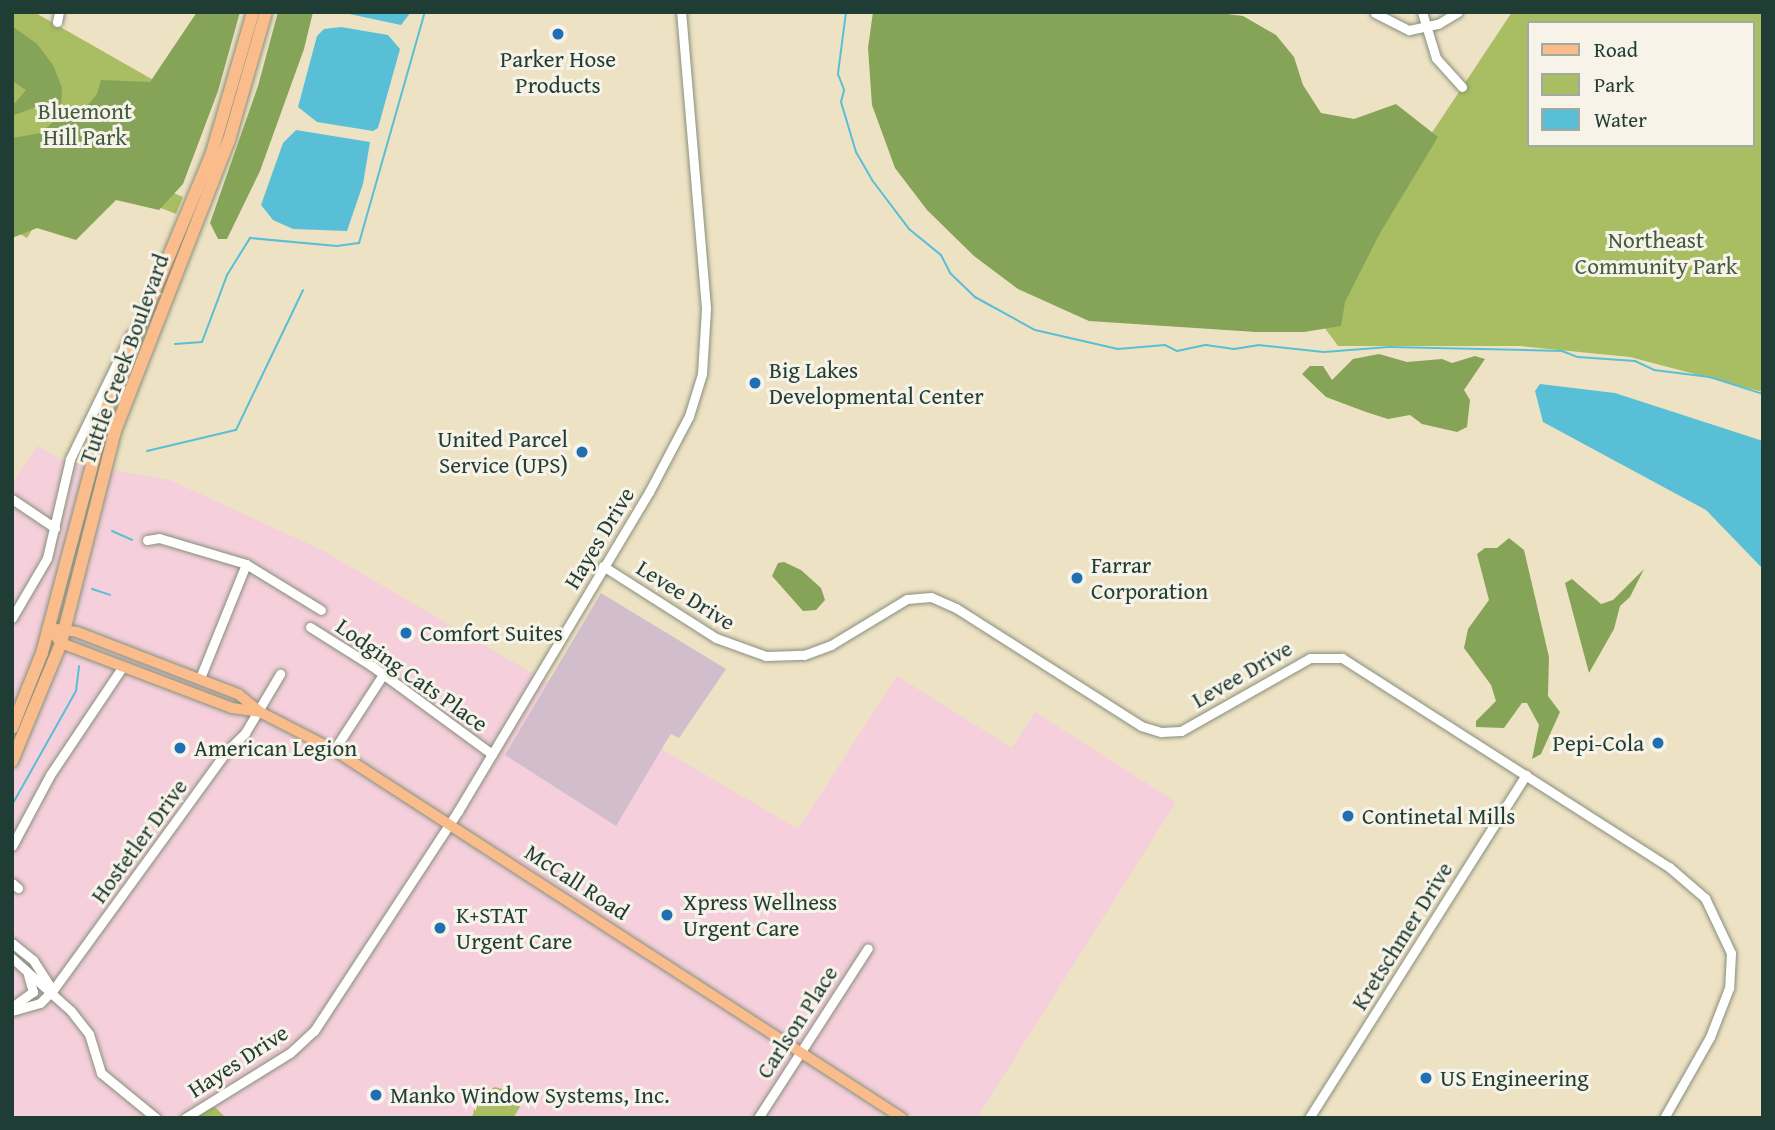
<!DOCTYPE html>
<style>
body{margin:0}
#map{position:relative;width:1775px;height:1130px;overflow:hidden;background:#eee2c4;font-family:"Gentium Book Plus",serif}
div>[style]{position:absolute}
.built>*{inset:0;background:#f5cfdb}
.industrial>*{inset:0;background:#d1bdcc}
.green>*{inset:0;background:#a9bd62}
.forest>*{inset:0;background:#86a458}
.water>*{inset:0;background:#58bfd6}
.stream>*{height:2px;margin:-1px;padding:0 1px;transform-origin:1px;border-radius:1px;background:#58bfd6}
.roads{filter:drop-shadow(0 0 2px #86907c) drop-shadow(0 0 2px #86907c)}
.minor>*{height:9px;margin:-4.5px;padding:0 4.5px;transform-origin:4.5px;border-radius:4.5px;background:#fff}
.major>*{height:10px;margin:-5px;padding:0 5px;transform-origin:5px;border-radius:5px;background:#fabc8b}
.highway>*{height:12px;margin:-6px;padding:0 6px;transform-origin:6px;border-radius:6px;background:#fabc8b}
.dots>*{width:19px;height:19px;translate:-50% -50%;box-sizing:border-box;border:4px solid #f7f3e8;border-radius:50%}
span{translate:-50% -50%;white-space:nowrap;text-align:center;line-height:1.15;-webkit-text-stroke:6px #f7f3e8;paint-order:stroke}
.poi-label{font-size:23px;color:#1f3d34}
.left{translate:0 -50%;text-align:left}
.right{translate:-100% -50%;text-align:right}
.park-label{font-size:23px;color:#425d40}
.street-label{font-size:23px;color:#1f3d34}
.frame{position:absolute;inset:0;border:14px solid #1f3d34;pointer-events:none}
.legend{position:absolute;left:1527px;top:21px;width:228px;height:126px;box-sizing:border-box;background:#f7f3e8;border:2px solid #a1aaa0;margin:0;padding:9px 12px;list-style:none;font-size:21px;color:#1f3d34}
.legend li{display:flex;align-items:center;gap:14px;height:35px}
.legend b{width:35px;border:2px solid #a1aaa0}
</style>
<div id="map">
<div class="built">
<i style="clip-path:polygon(38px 446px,63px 461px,170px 480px,322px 550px,798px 829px,897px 676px,1012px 748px,1035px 712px,1176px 802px,977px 1118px,12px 1118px,12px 483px)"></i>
</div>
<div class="industrial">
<i style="clip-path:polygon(601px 593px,726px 669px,679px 738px,671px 734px,667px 740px,616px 826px,505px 755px)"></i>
</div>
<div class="green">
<i style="clip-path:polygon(12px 12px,34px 12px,199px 106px,169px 191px,183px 197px,176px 214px,116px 190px,36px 223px,27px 238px,12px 229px)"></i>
<i style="clip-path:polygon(evenodd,1512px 12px,1763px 12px,1763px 392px,1630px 357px,1520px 346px,1338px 346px,1313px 312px,1512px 12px,1528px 23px,1752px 23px,1752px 145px,1528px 145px,1528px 23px)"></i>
<i style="clip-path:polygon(495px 1087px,506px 1090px,520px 1107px,513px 1118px,472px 1118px,477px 1098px)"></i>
<i style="clip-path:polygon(215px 1107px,226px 1118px,195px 1118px,208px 1110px)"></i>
</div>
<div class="forest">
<i style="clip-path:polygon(197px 12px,240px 12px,218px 91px,183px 184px,159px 210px,116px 200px,76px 240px,37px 228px,12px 238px,12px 138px,41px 133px,58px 117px,82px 112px,97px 94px,101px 80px,150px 82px)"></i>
<i style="clip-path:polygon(278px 12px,313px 12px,304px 49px,260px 171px,227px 239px,218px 239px,210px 223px,258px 86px)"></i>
<i style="clip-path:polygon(873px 12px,1212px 12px,1243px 16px,1276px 35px,1294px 57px,1303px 85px,1321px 113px,1354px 119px,1396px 104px,1438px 137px,1380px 233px,1345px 302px,1341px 326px,1304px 332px,1256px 332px,1089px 321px,1018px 289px,974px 256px,927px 210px,895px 168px,872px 105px,868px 48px)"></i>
<i style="clip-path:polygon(12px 26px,37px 44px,53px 65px,62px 88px,61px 109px,50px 112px,41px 105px,12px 116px,12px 106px,26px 90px,12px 81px)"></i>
<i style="clip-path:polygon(1379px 354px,1407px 362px,1442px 359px,1452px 363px,1475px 356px,1485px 359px,1464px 390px,1470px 400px,1467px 427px,1457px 432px,1422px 424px,1410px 415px,1388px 419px,1366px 412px,1326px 397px,1302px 374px,1310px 366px,1323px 366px,1332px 380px,1353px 359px)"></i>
<i style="clip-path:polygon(1509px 538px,1524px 550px,1549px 657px,1548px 696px,1560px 712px,1541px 754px,1532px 759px,1539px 725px,1527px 703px,1522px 703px,1504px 728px,1476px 727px,1476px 721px,1496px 701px,1491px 685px,1464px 648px,1468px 629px,1489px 600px,1477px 554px,1485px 548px,1497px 548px)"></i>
<i style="clip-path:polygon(784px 562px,801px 570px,821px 588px,825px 600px,816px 610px,803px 611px,772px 576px,778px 563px)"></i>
<i style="clip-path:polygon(1644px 569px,1630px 597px,1620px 606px,1614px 629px,1589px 673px,1565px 583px,1572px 579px,1601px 604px,1613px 600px)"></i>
</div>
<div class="water">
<i style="clip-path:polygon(340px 12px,411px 12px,401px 25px)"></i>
<i style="clip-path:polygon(341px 27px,388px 35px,400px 49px,378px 128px,373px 131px,317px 122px,298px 107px,317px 36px,324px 29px)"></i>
<i style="clip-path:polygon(296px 130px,370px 142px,363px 184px,347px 231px,293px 229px,273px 220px,261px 205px,283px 143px)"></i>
<i style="clip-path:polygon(1540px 384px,1615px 393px,1763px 441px,1763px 569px,1706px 510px,1543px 422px,1535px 391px)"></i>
</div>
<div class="stream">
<i style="left:846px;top:12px;width:63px;rotate:97.4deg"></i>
<i style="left:838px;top:74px;width:17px;rotate:69deg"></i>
<i style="left:844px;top:90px;width:12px;rotate:104deg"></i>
<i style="left:841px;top:102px;width:52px;rotate:73.3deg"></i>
<i style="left:856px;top:152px;width:32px;rotate:60deg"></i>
<i style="left:872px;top:180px;width:61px;rotate:52.9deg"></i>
<i style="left:909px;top:229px;width:41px;rotate:39.1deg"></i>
<i style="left:941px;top:255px;width:20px;rotate:63deg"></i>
<i style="left:950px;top:273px;width:35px;rotate:44deg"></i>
<i style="left:975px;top:297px;width:68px;rotate:28.8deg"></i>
<i style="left:1035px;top:330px;width:85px;rotate:12.9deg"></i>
<i style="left:1118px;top:349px;width:47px;rotate:-4.9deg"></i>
<i style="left:1165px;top:345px;width:13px;rotate:27deg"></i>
<i style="left:1177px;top:351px;width:30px;rotate:-12deg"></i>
<i style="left:1206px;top:345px;width:28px;rotate:8deg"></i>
<i style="left:1234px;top:349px;width:24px;rotate:-9deg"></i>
<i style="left:1258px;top:345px;width:66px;rotate:6.1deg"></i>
<i style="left:1324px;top:352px;width:65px;rotate:-4.4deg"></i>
<i style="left:1389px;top:347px;width:173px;rotate:1.3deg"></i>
<i style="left:1562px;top:351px;width:17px;rotate:21deg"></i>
<i style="left:1578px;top:357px;width:57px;rotate:4deg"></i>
<i style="left:1635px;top:361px;width:21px;rotate:25deg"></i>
<i style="left:1654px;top:370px;width:56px;rotate:7.1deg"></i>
<i style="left:1710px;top:377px;width:56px;rotate:17.8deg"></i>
<i style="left:175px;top:344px;width:27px;rotate:-4deg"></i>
<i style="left:202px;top:342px;width:72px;rotate:-69.5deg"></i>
<i style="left:227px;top:275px;width:44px;rotate:-58.1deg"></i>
<i style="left:250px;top:238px;width:87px;rotate:5.3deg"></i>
<i style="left:337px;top:246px;width:22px;rotate:-8deg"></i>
<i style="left:359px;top:243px;width:240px;rotate:-74.1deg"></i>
<i style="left:147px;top:451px;width:91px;rotate:-13.3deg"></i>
<i style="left:236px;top:430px;width:155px;rotate:-64.4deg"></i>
<i style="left:112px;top:531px;width:22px;rotate:24deg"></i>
<i style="left:92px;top:589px;width:19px;rotate:18deg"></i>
<i style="left:12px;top:805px;width:131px;rotate:-60.7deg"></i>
<i style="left:76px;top:691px;width:25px;rotate:-83deg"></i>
</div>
<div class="roads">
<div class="minor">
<i style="left:1422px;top:12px;width:48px;rotate:73.1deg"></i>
<i style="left:1436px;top:58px;width:39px;rotate:48deg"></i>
<i style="left:1375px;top:13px;width:38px;rotate:27deg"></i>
<i style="left:1409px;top:30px;width:30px;rotate:-12deg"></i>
<i style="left:1438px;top:24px;width:23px;rotate:-31deg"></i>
<i style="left:57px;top:22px;width:10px;rotate:-79deg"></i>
<i style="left:12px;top:499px;width:52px;rotate:34deg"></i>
<i style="left:147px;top:540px;width:12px;rotate:-9deg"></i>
<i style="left:159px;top:538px;width:91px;rotate:16.6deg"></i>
<i style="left:246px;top:564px;width:88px;rotate:31.5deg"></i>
<i style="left:603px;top:566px;width:134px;rotate:32.5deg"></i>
<i style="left:716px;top:638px;width:53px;rotate:19.8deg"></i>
<i style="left:766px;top:656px;width:38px;rotate:-2deg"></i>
<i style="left:804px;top:655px;width:29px;rotate:-20deg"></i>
<i style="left:831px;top:645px;width:89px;rotate:-31.2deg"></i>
<i style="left:907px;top:599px;width:24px;rotate:-5deg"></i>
<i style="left:931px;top:597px;width:27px;rotate:24deg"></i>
<i style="left:956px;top:608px;width:219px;rotate:32.5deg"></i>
<i style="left:1141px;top:726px;width:21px;rotate:17deg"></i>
<i style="left:1161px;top:732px;width:20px;rotate:-3deg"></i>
<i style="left:1181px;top:731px;width:148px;rotate:-29.5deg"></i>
<i style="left:1310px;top:658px;width:32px"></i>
<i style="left:1342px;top:658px;width:388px;rotate:32.6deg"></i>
<i style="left:1669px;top:867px;width:48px;rotate:40.7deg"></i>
<i style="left:1705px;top:898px;width:61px;rotate:64.7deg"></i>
<i style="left:1731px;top:953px;width:35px;rotate:93deg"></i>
<i style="left:1729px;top:988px;width:53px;rotate:111.2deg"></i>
<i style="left:1710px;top:1037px;width:93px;rotate:119.6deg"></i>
<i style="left:12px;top:618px;width:69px;rotate:-59.7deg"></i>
<i style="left:47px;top:558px;width:102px;rotate:-76.9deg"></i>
<i style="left:70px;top:459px;width:139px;rotate:-64deg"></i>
<i style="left:310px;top:627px;width:73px;rotate:32.2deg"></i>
<i style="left:372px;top:666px;width:149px;rotate:36.3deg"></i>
<i style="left:200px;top:678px;width:123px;rotate:-68deg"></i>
<i style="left:334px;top:750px;width:88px;rotate:-57deg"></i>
<i style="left:12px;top:846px;width:81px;rotate:-61.8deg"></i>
<i style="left:50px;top:775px;width:131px;rotate:-56.2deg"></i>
<i style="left:12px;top:883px;width:8px;rotate:40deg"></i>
<i style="left:12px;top:943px;width:27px;rotate:39deg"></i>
<i style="left:33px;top:960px;width:35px;rotate:57deg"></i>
<i style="left:12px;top:958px;width:79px;rotate:41.9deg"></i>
<i style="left:71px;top:1011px;width:29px;rotate:52deg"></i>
<i style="left:89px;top:1034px;width:41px;rotate:72.9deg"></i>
<i style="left:101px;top:1073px;width:71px;rotate:39.3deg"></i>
<i style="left:12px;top:1007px;width:26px;rotate:-36deg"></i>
<i style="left:33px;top:992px;width:19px;rotate:-106deg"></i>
<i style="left:12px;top:1011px;width:29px;rotate:-16deg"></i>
<i style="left:40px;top:1003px;width:18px;rotate:-45deg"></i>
<i style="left:53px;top:990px;width:294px;rotate:-54deg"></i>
<i style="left:226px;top:752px;width:27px;rotate:-45deg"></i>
<i style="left:245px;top:733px;width:69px;rotate:-59.3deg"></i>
<i style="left:185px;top:1118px;width:123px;rotate:-31.8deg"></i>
<i style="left:290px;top:1053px;width:33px;rotate:-43deg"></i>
<i style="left:314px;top:1031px;width:263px;rotate:-56.8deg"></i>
<i style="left:458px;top:811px;width:372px;rotate:-59.1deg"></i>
<i style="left:649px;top:492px;width:86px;rotate:-62.2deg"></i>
<i style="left:689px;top:416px;width:44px;rotate:-72.8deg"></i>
<i style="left:702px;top:374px;width:66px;rotate:-86.5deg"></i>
<i style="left:706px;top:308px;width:297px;rotate:-94.8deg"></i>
<i style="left:758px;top:1118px;width:202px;rotate:-57.1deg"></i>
<i style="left:1309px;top:1118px;width:406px;rotate:-57.7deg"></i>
</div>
<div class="major">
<i style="left:49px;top:628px;width:28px;rotate:8deg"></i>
<i style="left:77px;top:632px;width:173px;rotate:21.1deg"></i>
<i style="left:238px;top:694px;width:28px;rotate:39deg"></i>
<i style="left:260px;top:712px;width:83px;rotate:27.2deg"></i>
<i style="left:334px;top:750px;width:677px;rotate:32.94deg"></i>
<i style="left:49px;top:628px;width:19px;rotate:51deg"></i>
<i style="left:61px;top:643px;width:183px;rotate:20.8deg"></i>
<i style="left:232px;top:708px;width:28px;rotate:8deg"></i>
</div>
<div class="highway">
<i style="left:12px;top:728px;width:81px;rotate:-68.2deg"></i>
<i style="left:42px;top:653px;width:265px;rotate:-75.1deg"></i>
<i style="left:110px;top:397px;width:261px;rotate:-67.3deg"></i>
<i style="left:211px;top:156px;width:150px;rotate:-73.7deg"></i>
<i style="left:12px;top:761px;width:128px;rotate:-67.4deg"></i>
<i style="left:61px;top:643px;width:219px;rotate:-75.7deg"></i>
<i style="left:115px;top:431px;width:313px;rotate:-68.6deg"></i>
<i style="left:229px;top:140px;width:133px;rotate:-73.9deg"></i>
</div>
</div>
<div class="dots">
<i style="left:558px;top:34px;background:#1f6fb2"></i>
<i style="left:755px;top:383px;background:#1f6fb2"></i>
<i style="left:582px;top:452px;background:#1f6fb2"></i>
<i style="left:1077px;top:578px;background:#1f6fb2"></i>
<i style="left:406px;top:633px;background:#1f6fb2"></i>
<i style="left:1658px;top:743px;background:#1f6fb2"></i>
<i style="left:180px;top:748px;background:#1f6fb2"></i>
<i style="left:1348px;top:816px;background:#1f6fb2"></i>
<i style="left:667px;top:915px;background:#1f6fb2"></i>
<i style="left:440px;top:928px;background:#1f6fb2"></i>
<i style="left:1426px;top:1078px;background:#1f6fb2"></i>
<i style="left:376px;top:1095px;background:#1f6fb2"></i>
</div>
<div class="poi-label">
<span style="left:558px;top:72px">Parker Hose<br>Products</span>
<span class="left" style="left:769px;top:383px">Big Lakes<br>Developmental Center</span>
<span class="right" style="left:568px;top:452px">United Parcel<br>Service (UPS)</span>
<span class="left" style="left:1091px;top:578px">Farrar<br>Corporation</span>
<span class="left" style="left:420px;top:633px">Comfort Suites</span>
<span class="right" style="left:1644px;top:743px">Pepi-Cola</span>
<span class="left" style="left:194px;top:748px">American Legion</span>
<span class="left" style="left:1362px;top:816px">Continetal Mills</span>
<span class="left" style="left:683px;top:915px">Xpress Wellness<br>Urgent Care</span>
<span class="left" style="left:456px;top:928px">K+STAT<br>Urgent Care</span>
<span class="left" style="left:1440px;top:1078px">US Engineering</span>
<span class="left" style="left:390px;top:1095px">Manko Window Systems, Inc.</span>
</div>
<div class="park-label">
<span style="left:85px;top:124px">Bluemont<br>Hill Park</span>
<span style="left:1656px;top:253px">Northeast<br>Community Park</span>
</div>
<div class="street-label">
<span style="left:124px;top:359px;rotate:-70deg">Tuttle Creek Boulevard</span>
<span style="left:599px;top:538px;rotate:-59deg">Hayes Drive</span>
<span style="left:686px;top:595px;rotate:32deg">Levee Drive</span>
<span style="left:1242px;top:674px;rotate:-30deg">Levee Drive</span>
<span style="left:412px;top:675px;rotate:35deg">Lodging Cats Place</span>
<span style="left:139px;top:841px;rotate:-54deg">Hostetler Drive</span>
<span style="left:577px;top:882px;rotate:33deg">McCall Road</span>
<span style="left:1402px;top:936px;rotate:-58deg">Kretschmer Drive</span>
<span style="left:797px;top:1022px;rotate:-57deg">Carlson Place</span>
<span style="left:238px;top:1061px;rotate:-33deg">Hayes Drive</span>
</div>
<div class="frame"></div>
<ul class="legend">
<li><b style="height:9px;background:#fabc8b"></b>Road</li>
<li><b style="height:19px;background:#a9bd62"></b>Park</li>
<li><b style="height:19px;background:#58bfd6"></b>Water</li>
</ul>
</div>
